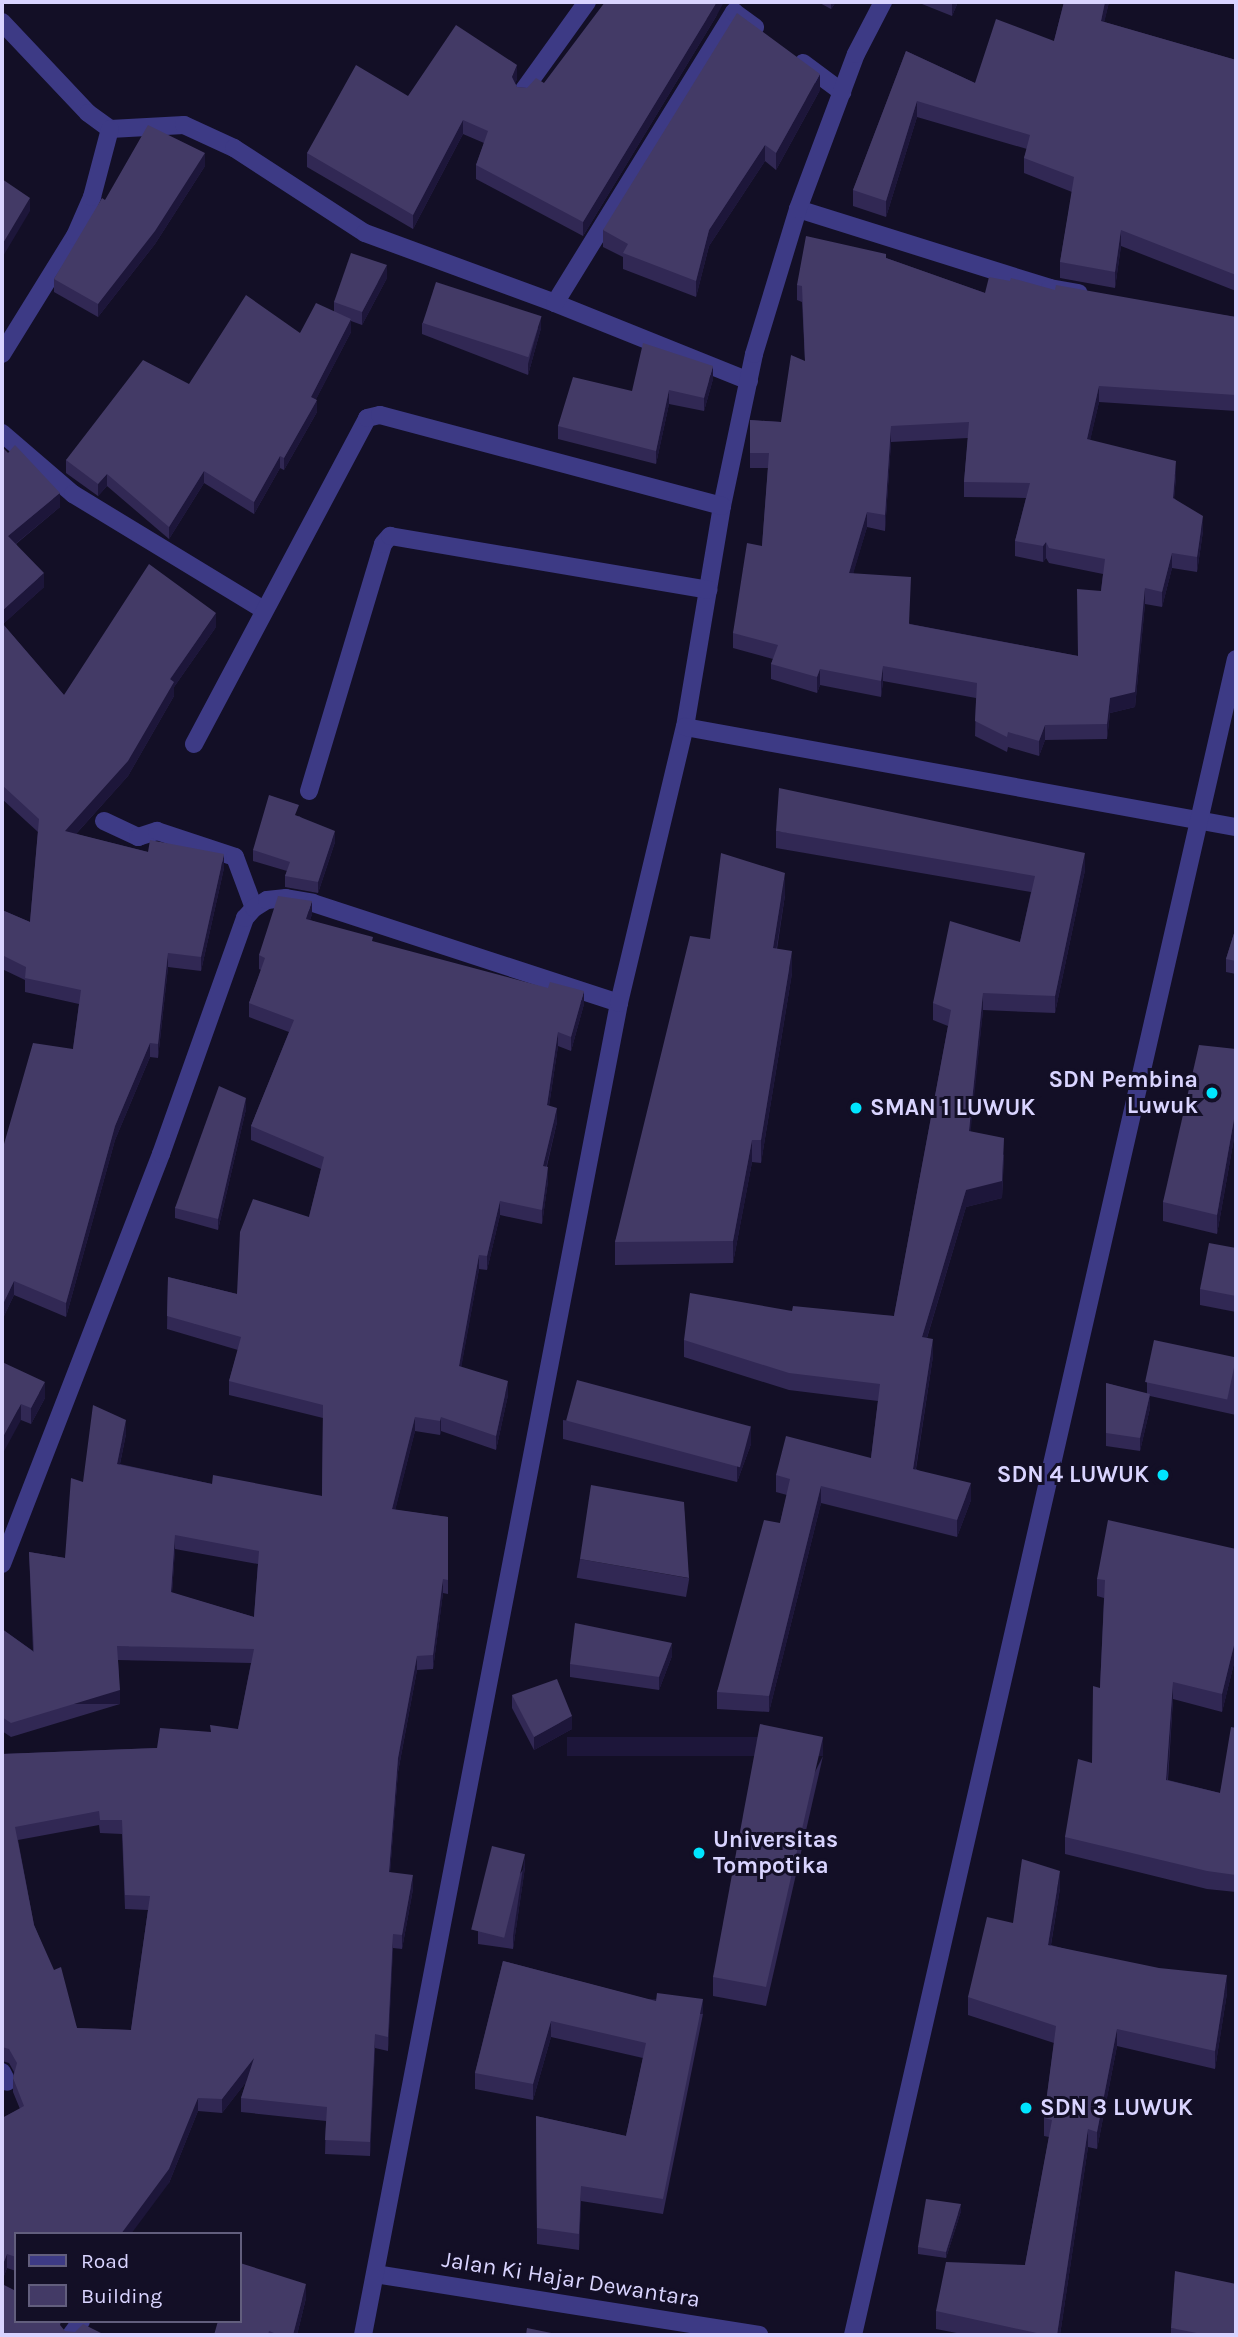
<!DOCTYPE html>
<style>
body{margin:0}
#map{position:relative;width:1238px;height:2337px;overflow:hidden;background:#130f26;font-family:Karla,sans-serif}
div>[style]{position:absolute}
.minor>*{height:18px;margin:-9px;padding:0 9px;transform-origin:9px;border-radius:9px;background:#3d3a85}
.wall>*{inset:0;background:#312854;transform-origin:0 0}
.shaded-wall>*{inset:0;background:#1d163a;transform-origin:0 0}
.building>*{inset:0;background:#433a66;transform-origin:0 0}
.dots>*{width:19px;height:19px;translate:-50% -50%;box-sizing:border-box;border:4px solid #130f26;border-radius:50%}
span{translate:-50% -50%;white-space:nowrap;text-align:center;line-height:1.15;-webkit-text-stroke:6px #130f26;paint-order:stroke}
.poi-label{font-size:23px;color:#d9d4ff;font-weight:700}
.right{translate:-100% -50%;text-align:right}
.left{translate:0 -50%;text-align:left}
.street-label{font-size:23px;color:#d9d4ff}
.frame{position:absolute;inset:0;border:4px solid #d9d4ff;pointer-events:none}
.legend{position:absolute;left:14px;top:2232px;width:228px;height:91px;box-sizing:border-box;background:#130f26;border:2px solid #625e7d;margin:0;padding:9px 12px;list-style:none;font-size:21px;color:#d9d4ff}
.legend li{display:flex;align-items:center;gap:14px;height:35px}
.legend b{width:35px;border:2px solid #625e7d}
</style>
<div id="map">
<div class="minor">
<i style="left:2px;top:22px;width:125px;rotate:46.6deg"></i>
<i style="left:88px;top:113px;width:27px;rotate:36deg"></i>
<i style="left:110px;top:129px;width:74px;rotate:-3.1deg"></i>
<i style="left:184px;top:125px;width:55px;rotate:24.7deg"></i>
<i style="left:234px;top:148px;width:156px;rotate:33deg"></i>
<i style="left:365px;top:233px;width:202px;rotate:20.2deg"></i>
<i style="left:803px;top:63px;width:49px;rotate:36.6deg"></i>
<i style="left:523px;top:91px;width:110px;rotate:-54.3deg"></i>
<i style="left:798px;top:209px;width:264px;rotate:17.4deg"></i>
<i style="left:1050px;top:288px;width:29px;rotate:10deg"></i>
<i style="left:2px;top:354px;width:139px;rotate:-58.3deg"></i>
<i style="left:75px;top:236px;width:43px;rotate:-66.4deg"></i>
<i style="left:92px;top:197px;width:70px;rotate:-75.2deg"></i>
<i style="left:749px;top:381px;width:209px;rotate:-158.1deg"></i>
<i style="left:555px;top:303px;width:342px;rotate:-58.4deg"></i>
<i style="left:734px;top:12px;width:26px;rotate:36deg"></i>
<i style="left:2px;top:433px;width:94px;rotate:40.7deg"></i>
<i style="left:73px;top:494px;width:223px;rotate:31.3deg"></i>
<i style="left:685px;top:727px;width:224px;rotate:-80.5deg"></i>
<i style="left:722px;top:506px;width:155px;rotate:-78.1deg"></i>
<i style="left:754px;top:354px;width:152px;rotate:-73.1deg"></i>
<i style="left:798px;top:209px;width:165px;rotate:-69.5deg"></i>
<i style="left:856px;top:54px;width:59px;rotate:-62.6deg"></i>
<i style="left:194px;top:744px;width:369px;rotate:-62deg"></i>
<i style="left:367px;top:418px;width:13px;rotate:-13deg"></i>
<i style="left:380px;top:415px;width:354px;rotate:14.9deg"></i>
<i style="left:309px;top:791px;width:258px;rotate:-73.3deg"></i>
<i style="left:383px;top:544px;width:11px;rotate:-49deg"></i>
<i style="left:390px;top:536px;width:323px;rotate:9.6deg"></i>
<i style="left:104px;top:821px;width:38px;rotate:25deg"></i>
<i style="left:138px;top:837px;width:20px;rotate:-18deg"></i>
<i style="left:157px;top:831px;width:82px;rotate:18.4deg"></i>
<i style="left:235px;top:857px;width:54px;rotate:69.6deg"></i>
<i style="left:2px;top:1564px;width:440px;rotate:-68.8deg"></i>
<i style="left:161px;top:1154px;width:251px;rotate:-70.4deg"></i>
<i style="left:245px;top:918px;width:13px;rotate:-48deg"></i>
<i style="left:254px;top:908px;width:15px;rotate:-32deg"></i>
<i style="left:267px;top:900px;width:19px;rotate:-6deg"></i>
<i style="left:286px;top:898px;width:27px;rotate:10deg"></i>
<i style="left:313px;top:903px;width:322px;rotate:18.1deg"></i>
<i style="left:2px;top:2072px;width:11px;rotate:63deg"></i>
<i style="left:375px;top:2274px;width:389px;rotate:9deg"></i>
<i style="left:71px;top:2335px;width:17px;rotate:-54deg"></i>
<i style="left:363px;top:2335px;width:1356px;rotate:-79.12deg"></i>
<i style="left:619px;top:1003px;width:284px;rotate:-76.6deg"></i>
<i style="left:685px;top:727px;width:560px;rotate:10.29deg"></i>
<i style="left:853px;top:2335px;width:1719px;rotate:-77.13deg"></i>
</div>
<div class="wall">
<i style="clip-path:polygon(818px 2px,836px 2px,831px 9px)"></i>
<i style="clip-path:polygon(917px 2px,958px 2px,952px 16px)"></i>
<i style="clip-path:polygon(1064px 2px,1109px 2px,1104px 22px,1236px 60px,1236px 291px,1121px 246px,1115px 288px,1060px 278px,1060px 262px,1072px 192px,1024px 173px,1024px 158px,1027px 149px,917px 117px,886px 217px,853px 206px,853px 190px,906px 51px,975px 83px,1054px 41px)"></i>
<i style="clip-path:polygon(717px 15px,583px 236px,476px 179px,476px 165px,484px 143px,463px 134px,413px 229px,307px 167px,307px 153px,408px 96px,517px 79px,515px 83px,517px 87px,527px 88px,544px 83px)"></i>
<i style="clip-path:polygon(820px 90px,776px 170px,765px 161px,709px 246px,696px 297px,623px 269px,623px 257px,603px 247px,603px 230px)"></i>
<i style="clip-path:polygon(205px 166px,155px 244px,98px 317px,54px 292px,54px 279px,105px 200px)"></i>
<i style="clip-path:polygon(evenodd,886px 258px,985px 293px,1055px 290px,1236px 317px,1236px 411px,1099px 402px,1090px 440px,1176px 477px,1174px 498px,1203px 531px,1197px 572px,1172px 568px,1162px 607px,1145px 604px,1135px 707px,1110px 713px,1107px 739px,1045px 740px,1039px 756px,1008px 747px,1007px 752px,975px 736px,976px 698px,883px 681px,881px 697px,820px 685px,817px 693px,771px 679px,771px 664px,773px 659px,733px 648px,733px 633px,762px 546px,768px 468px,750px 468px,750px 420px,781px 422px,805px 361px,802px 302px,797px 300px,797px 285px,886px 258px,968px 438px,964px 482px,964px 497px,1026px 498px,1015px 541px,1015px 556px,1043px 562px,1046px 558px,1049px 563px,1103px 574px,1101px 591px,1078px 656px,910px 624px,853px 573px,867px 527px,885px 531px,891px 442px,968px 438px)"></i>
<i style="clip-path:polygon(387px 278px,362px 325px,351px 321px,351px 332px,316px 399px,317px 412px,284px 470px,280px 468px,254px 514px,204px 483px,169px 539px,107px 486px,98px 496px,66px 473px,66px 460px,189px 384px,300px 333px,334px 312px,334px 302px)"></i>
<i style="clip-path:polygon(422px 323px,541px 328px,528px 375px,422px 334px)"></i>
<i style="clip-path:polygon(713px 379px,704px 411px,669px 404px,656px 464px,558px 439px,558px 426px,632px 391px)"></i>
<i style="clip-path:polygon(2px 447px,60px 507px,16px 544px,44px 587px,3px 624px,64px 695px,216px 627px,174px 687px,174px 696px,128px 776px,76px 834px,148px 852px,224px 868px,201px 971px,168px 967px,158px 1058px,150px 1057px,115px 1140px,66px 1317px,14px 1295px,4px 1316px,2px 1314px,2px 1151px,73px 1049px,79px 1004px,25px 992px,25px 980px,2px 969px,2px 910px,30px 922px,38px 832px,2px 799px)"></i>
<i style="clip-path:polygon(299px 816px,335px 842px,318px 893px,285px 887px,285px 876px,287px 871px,253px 861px,253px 850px)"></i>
<i style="clip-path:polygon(776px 831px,1085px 870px,1055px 1013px,983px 1010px,970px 1131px,1004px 1155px,1002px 1198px,966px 1207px,927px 1338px,933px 1356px,916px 1469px,971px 1500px,957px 1537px,821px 1503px,769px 1712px,717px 1709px,717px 1692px,780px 1523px,787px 1495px,776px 1492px,776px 1475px,871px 1458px,878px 1401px,789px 1390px,684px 1357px,684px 1340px,792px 1311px,894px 1316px,948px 1026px,933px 1020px,933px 1003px,1020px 942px,1031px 892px,776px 848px)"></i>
<i style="clip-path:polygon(785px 895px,777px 949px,792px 973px,761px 1163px,752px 1162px,733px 1263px,615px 1265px,615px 1242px,710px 939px)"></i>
<i style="clip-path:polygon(evenodd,312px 914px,310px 920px,373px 942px,584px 1004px,571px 1051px,558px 1046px,549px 1106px,557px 1122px,547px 1166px,548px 1181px,542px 1224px,500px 1215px,487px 1270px,479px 1269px,461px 1367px,508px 1395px,496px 1450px,441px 1431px,440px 1435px,415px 1431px,395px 1510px,448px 1517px,448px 1594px,443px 1593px,433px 1669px,417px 1670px,398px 1772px,390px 1872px,413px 1889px,402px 1949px,393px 1948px,388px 2051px,375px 2048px,370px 2156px,325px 2154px,326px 2121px,241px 2112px,241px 2098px,246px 2082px,222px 2113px,198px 2111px,169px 2183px,16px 2234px,16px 2271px,7px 2268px,2px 2281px,2px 2114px,4px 2117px,20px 2109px,13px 2092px,13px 2078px,14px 2072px,9px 2063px,2px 2061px,2px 1754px,157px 1748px,210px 1732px,238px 1729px,251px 1663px,118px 1660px,120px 1704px,11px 1737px,2px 1731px,2px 1629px,33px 1651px,29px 1552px,65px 1558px,83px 1482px,126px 1434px,120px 1464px,212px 1484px,322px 1496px,323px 1418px,229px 1395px,229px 1381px,238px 1350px,167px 1329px,168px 1277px,237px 1294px,309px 1217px,321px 1169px,251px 1140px,251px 1126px,289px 1032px,249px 1017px,249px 1003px,261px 970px,259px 969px,259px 955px,312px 914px,175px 1549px,258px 1564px,254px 1617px,172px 1593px,175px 1549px,312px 914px,99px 1825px,100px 1833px,122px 1834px,125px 1909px,148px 1910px,131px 2030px,77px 2028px,34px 1925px,18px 1840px,99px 1825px)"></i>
<i style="clip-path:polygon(1236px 927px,1236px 974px,1226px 972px,1226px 959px)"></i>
<i style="clip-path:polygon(1236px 1049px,1236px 1127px,1217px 1234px,1163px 1221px,1163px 1202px)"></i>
<i style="clip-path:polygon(246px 1109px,218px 1230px,175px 1218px,175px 1208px)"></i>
<i style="clip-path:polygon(1236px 1248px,1236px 1312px,1200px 1305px,1200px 1289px)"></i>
<i style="clip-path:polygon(1236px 1357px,1236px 1415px,1150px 1396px,1150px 1408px,1140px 1451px,1106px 1446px,1106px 1383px,1147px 1394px,1147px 1382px)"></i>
<i style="clip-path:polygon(2px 1362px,45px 1398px,31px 1424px,21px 1420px)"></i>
<i style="clip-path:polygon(563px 1420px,751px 1444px,737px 1482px,563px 1439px)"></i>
<i style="clip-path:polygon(1236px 1549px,1236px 1655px,1222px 1712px,1173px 1699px,1168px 1780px,1220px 1793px,1236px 1728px,1236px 1892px,1207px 1889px,1065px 1854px,1065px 1837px,1092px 1763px,1100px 1688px,1104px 1598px,1097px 1596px,1097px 1579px)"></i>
<i style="left:580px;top:1559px;width:111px;height:19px;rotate:10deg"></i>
<i style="clip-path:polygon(672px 1656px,659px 1690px,570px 1677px,570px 1664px)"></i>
<i style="clip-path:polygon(512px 1695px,572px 1729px,534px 1750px,512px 1708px)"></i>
<i style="clip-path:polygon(823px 1756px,766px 2006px,713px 1996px,713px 1977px)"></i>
<i style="clip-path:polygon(525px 1867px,513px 1949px,478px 1944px,478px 1931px)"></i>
<i style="clip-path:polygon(1060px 1888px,1051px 1945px,1227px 1993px,1215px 2069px,1117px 2046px,1097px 2149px,1088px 2147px,1060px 2335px,967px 2335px,936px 2329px,936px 2311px,1025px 2265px,1049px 2137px,1044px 2136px,1044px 2118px,1054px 2043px,968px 2015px,968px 1997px,1013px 1923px)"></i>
<i style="clip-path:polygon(503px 1961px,703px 2014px,663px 2214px,581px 2201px,579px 2250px,537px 2244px,536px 2116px,626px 2136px,643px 2058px,551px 2037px,533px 2100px,475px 2089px,475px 2073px)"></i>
<i style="clip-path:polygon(961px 2211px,946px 2258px,918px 2254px,918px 2247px)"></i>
<i style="clip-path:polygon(306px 2298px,297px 2335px,214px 2335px)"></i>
<i style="clip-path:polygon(1171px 2328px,1236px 2335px,1171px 2335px)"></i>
</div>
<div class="shaded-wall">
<i style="clip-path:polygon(717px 2px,724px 2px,717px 15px,583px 236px,583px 222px)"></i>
<i style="clip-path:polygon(831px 2px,836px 2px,831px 9px)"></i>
<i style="clip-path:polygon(953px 2px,958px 2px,952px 16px,952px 3px)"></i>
<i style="clip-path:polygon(1105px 2px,1109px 2px,1101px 36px,1101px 21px)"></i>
<i style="clip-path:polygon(517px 65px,517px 79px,512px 91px,512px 77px)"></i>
<i style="clip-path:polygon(820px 74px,820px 90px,776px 170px,776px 153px)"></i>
<i style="clip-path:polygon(917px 101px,917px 117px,886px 217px,886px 201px)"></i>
<i style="clip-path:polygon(463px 120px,463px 134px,413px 229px,413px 215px)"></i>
<i style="clip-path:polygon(765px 145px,765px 161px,709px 246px,696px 297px,696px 281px,709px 230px)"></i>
<i style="clip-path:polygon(205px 153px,205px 166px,155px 244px,98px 317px,98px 304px)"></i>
<i style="clip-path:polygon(30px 198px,30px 211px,2px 258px,2px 245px)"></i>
<i style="clip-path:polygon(1121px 230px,1121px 246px,1115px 288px,1115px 272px)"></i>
<i style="clip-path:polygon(387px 265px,387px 278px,362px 325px,362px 312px)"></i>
<i style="clip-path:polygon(541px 317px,541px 328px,528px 375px,528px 364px)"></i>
<i style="clip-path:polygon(351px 319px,351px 332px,311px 409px,311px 397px)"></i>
<i style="clip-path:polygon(713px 366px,713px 379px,704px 411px,704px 398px)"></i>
<i style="clip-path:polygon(1099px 386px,1099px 402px,1087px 454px,1087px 439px)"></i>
<i style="clip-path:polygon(669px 390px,669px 404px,656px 464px,656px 451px)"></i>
<i style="clip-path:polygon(317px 400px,317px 412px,284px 470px,284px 458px)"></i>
<i style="clip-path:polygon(891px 426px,891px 442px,885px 531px,885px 515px)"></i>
<i style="clip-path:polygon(280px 456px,280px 468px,254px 514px,254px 502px)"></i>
<i style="clip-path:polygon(1176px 461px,1176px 477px,1173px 513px,1173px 498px)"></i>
<i style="clip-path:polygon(204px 471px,204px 483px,169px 539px,169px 527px)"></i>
<i style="clip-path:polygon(107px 474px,107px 486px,98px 496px,98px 484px)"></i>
<i style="clip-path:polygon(60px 493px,60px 507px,8px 550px,8px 536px)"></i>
<i style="clip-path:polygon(867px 512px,867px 527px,849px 588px,849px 573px)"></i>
<i style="clip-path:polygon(1203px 516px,1203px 531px,1197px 572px,1197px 557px)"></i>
<i style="clip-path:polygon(1046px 542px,1046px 558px,1043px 562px,1043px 546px)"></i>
<i style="clip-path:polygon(1172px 553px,1172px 568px,1162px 607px,1162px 592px)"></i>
<i style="clip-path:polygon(44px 573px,44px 587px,2px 625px,2px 611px)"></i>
<i style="clip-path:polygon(1145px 588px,1145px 604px,1135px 707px,1110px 713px,1107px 739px,1107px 724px,1110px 698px)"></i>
<i style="clip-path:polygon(216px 613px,216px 627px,174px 687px,174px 696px,128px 776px,65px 846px,65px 831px)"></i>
<i style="clip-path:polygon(883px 666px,883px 681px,881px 697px,881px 681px)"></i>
<i style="clip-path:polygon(820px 669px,820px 685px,817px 693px,817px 677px)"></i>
<i style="clip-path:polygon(1045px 725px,1045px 740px,1039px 756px,1039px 741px)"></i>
<i style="clip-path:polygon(335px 831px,335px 842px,318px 893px,318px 882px)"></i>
<i style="clip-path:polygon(1085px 853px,1085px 870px,1055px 1013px,1055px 996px)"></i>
<i style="clip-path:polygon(224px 854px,224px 868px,201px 971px,201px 957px)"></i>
<i style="clip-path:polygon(785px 873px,785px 895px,773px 970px,773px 948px)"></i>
<i style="clip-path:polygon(312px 901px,312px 914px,306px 933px,306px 919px)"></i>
<i style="clip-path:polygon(792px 951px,792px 973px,761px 1163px,761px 1140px)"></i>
<i style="clip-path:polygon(168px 953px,168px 967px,158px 1058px,158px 1044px)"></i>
<i style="clip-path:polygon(584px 991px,584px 1004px,571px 1051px,571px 1037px)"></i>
<i style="clip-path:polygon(983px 993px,983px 1010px,969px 1148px,969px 1131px)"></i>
<i style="clip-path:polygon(558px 1032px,558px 1046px,547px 1119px,547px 1105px)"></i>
<i style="clip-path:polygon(150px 1043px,150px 1057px,115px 1140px,66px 1317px,66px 1303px,115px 1126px)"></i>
<i style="clip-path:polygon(246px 1098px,246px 1109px,218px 1230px,218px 1219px)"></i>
<i style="clip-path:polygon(557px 1108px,557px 1122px,543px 1180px,543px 1166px)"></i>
<i style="clip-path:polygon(1236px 1108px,1236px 1127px,1217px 1234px,1217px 1215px)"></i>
<i style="clip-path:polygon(1004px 1138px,1002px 1198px,966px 1207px,922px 1354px,922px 1337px,966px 1190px)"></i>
<i style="clip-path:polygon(752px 1140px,752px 1162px,733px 1263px,733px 1241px)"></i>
<i style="clip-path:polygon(548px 1167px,548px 1181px,542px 1224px,542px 1210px)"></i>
<i style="clip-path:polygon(500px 1201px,500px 1215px,487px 1270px,487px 1256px)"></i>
<i style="clip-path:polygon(479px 1255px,479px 1269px,459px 1380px,459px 1366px)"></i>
<i style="clip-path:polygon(14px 1281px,14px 1295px,4px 1316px,4px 1302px)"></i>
<i style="clip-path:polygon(933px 1339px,933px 1356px,913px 1486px,913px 1469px)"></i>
<i style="clip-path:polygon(508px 1381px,508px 1395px,496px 1450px,496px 1436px)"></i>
<i style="clip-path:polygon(45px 1382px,45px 1398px,31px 1424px,31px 1408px)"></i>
<i style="clip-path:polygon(1150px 1394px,1150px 1408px,1140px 1451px,1140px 1438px)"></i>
<i style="clip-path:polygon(21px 1404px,21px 1420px,2px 1455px,2px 1439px)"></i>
<i style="clip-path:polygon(415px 1417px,415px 1431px,392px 1523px,392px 1509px)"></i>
<i style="clip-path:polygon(441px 1417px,441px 1431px,440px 1435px,440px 1421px)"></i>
<i style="clip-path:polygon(126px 1420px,126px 1434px,117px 1478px,117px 1464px)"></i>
<i style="clip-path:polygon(751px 1425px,751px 1444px,737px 1482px,737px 1463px)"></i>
<i style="clip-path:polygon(971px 1483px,971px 1500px,957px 1537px,957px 1520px)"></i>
<i style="clip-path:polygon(821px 1486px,821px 1503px,769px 1712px,769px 1696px)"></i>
<i style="clip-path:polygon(175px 1535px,175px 1549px,171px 1606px,171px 1592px)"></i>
<i style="clip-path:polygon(443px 1579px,443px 1593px,433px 1669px,433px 1655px)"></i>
<i style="clip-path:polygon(1236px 1637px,1236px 1655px,1222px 1712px,1222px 1694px)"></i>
<i style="clip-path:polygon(672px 1643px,672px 1656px,659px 1690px,659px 1677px)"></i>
<i style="clip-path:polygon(417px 1656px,417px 1670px,398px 1772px,389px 1886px,389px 1872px,398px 1758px)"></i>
<i style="clip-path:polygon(1173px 1682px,1173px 1699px,1166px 1798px,1166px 1780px)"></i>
<i style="left:120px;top:1690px;width:14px;height:114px;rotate:90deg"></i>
<i style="clip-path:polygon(572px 1716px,572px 1729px,534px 1750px,534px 1737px)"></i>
<i style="left:823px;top:1737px;width:19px;height:256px;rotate:90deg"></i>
<i style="clip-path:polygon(525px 1854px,525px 1867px,513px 1949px,513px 1936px)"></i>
<i style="clip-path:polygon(1060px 1871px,1060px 1888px,1048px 1962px,1048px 1945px)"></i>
<i style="clip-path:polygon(413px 1875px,413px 1889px,402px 1949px,402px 1935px)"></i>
<i style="clip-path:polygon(393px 1934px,393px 1948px,388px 2051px,388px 2037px)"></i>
<i style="clip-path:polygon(1227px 1975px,1227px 1993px,1215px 2069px,1215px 2051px)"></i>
<i style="left:703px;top:1999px;width:15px;height:204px;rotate:90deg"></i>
<i style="clip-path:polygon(551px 2021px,551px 2037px,533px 2100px,533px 2084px)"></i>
<i style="clip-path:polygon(1117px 2029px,1117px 2046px,1097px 2149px,1097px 2132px)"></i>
<i style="clip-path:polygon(375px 2034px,375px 2048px,370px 2156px,370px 2142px)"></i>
<i style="clip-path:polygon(254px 2058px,254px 2072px,222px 2113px,222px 2099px)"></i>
<i style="clip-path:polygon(198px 2098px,198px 2111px,169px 2183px,131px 2234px,121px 2234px)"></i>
<i style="clip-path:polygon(1088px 2129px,1088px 2147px,1060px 2335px,1057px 2335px)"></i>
<i style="clip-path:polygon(581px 2186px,581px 2201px,579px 2250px,579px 2234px)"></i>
<i style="clip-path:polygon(961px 2204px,961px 2211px,946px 2258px,946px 2252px)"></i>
<i style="clip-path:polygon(7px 2254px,7px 2268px,2px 2281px,2px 2267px)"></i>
<i style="clip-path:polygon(306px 2284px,306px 2298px,297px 2335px,293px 2335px)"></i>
</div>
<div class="building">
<i style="clip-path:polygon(605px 2px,717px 2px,583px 222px,476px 165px,488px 131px,463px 120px,413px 215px,307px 153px,356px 65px,408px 96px,456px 25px,517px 65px,512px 77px,517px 87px,527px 88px,536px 78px,544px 83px)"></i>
<i style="clip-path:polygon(1064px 2px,1105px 2px,1101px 21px,1236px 60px,1236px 275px,1121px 230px,1115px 272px,1060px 262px,1074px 177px,1024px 158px,1030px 135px,917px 101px,886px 201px,853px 190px,906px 51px,975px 83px,996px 19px,1054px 41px)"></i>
<i style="clip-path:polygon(737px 13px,820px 74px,776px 153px,765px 145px,709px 230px,696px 281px,623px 253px,628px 244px,603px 230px)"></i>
<i style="clip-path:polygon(148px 125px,205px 153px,155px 231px,98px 304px,54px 279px,102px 198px,105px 200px)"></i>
<i style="clip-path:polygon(2px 179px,30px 198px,2px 245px)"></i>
<i style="clip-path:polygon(evenodd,806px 236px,886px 254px,886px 258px,985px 293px,989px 277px,1010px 281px,1011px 278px,1055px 290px,1056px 285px,1236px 317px,1236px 395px,1099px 386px,1087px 439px,1176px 461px,1173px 498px,1203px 516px,1197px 557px,1172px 553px,1162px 592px,1145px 588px,1135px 692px,1110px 698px,1107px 724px,1045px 725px,1039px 741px,1008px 732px,1007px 737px,975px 721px,977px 683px,883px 666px,881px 681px,820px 669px,817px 677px,771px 664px,778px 645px,733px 633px,747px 543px,762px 546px,769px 453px,750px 453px,750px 420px,781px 422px,791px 355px,805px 361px,802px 286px,797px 285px,806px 236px,969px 422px,964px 482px,1030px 483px,1015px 541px,1043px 546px,1046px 542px,1049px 548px,1105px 559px,1101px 591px,1077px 589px,1078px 656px,909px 624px,911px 577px,849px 573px,867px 512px,885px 515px,891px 426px,969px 422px)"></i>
<i style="clip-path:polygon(351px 253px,387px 265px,362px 312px,334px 302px)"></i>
<i style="left:436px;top:282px;width:111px;height:43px;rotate:18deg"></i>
<i style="clip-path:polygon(246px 295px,300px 333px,316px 303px,351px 319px,311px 397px,317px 400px,284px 458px,280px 456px,254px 502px,204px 471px,169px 527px,107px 474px,98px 484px,66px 460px,143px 360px,189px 384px)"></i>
<i style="clip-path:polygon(643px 343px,713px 366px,704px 398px,669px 390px,656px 451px,558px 426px,573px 377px,632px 391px)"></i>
<i style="clip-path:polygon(15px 445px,60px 493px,8px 536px,44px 573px,2px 611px,2px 447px,8px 453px)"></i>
<i style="clip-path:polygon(149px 564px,216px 613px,170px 679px,174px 682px,128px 761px,65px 831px,148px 852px,150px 840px,224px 854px,201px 957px,168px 953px,158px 1044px,150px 1043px,115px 1126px,66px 1303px,14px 1281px,4px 1302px,2px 1300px,2px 1151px,33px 1043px,73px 1049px,81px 990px,25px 978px,26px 967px,2px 955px,2px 910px,30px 922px,39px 819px,2px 785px,2px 623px,64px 695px)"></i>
<i style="clip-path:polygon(779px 788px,1085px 853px,1055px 996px,983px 993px,969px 1131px,1004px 1138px,1002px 1181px,966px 1190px,922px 1337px,933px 1339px,913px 1469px,971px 1483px,957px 1520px,821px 1486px,769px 1696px,717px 1692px,764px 1520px,780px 1523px,790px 1479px,776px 1475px,786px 1436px,871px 1458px,880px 1384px,789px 1373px,684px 1340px,690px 1293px,792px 1311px,793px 1306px,894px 1316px,951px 1010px,933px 1003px,950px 921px,1020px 942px,1035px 876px,776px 831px)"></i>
<i style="clip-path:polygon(269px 795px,299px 805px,295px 815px,335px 831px,318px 882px,285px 876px,290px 862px,253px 850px)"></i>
<i style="clip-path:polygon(721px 853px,785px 873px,773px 948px,792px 951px,761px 1140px,752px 1140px,733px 1241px,615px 1242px,690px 936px,710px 939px)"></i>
<i style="clip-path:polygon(evenodd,278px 896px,312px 901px,306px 919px,373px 937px,372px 941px,548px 988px,550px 982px,584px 991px,571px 1037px,558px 1032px,547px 1105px,557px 1108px,543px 1166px,548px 1167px,542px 1210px,500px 1201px,487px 1256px,479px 1255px,459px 1366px,508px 1381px,496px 1436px,441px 1417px,440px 1421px,415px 1417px,392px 1509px,448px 1517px,448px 1580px,443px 1579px,433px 1655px,417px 1656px,398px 1758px,389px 1872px,413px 1875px,402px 1935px,393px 1934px,388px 2037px,375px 2034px,370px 2142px,325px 2140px,327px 2107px,241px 2098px,254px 2058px,222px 2099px,198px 2098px,169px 2169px,121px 2234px,16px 2234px,16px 2257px,7px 2254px,2px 2267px,2px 2114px,4px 2117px,24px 2106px,13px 2078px,17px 2063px,9px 2049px,2px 2047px,2px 1754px,157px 1748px,160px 1728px,211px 1732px,210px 1725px,238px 1729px,254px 1649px,117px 1646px,120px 1690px,11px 1723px,2px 1717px,2px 1629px,34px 1652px,29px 1552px,65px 1558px,71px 1478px,83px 1482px,93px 1405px,126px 1420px,117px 1464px,212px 1484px,213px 1475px,322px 1496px,323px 1405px,229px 1381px,241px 1337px,167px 1316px,168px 1277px,237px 1294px,240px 1232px,253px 1199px,309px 1217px,324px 1157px,251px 1126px,294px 1020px,249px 1003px,265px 958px,259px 955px,278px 896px,175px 1535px,259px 1551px,254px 1617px,171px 1592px,175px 1535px,278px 896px,99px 1811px,100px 1820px,122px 1820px,125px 1895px,150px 1896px,131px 2030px,77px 2028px,61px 1967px,54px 1970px,34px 1925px,15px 1827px,99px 1811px)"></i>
<i style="clip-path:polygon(1236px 927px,1236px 961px,1226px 959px)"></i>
<i style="clip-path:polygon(1199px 1045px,1236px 1049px,1236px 1108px,1217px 1215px,1163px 1202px)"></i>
<i style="clip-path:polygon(219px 1086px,246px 1098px,218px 1219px,175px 1208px)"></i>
<i style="clip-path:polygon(1209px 1243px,1236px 1248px,1236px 1296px,1200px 1289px)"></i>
<i style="left:1154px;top:1340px;width:84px;height:43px;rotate:12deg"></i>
<i style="clip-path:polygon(2px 1362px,45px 1382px,31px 1408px,21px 1404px,2px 1439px)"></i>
<i style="left:577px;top:1380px;width:180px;height:42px;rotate:15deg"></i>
<i style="clip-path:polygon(1106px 1383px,1150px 1394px,1140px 1438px,1106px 1433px)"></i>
<i style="clip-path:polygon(591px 1485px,684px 1502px,689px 1578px,580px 1559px)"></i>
<i style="clip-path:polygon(1108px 1520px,1236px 1549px,1236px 1637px,1222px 1694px,1173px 1682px,1166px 1780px,1220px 1793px,1231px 1727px,1236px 1728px,1236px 1875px,1207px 1871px,1065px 1837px,1078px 1759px,1092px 1763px,1093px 1686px,1100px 1688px,1105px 1580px,1097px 1579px)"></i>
<i style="clip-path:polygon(575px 1623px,672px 1643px,659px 1677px,570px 1664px)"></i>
<i style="clip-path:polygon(557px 1679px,572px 1716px,534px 1737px,512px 1695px)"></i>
<i style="clip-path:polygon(760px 1724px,823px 1737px,766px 1987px,713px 1977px)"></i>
<i style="left:492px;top:1846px;width:34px;height:86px;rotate:14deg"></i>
<i style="clip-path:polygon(1022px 1859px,1060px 1871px,1048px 1945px,1159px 1968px,1227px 1975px,1215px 2051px,1117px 2029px,1097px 2132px,1088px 2129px,1057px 2335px,1046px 2335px,936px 2311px,946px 2262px,1025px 2265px,1052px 2120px,1044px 2118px,1056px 2026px,968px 1997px,987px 1917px,1013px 1923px)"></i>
<i style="clip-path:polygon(503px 1961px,656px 2001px,657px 1993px,703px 1999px,663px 2199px,581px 2186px,579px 2234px,537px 2228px,536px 2116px,626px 2136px,646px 2043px,551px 2021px,533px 2084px,475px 2073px)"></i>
<i style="clip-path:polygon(926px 2199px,961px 2204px,946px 2252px,918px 2247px)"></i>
<i style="clip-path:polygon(240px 2263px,306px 2284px,293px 2335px,279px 2335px,269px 2331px,268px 2335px,214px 2335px,218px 2321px,240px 2321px)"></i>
<i style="clip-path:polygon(1175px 2271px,1236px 2284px,1236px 2335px,1207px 2335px,1171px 2328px)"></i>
<i style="clip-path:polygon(2px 2284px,16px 2291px,16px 2321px,61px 2321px,60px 2325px,65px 2331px,75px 2332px,83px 2324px,105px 2335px,2px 2335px)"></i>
<i style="clip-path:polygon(527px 2328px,561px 2335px,526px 2335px)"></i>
</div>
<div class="dots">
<i style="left:1212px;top:1093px;background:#00e5ff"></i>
<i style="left:856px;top:1108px;background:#00e5ff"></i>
<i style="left:1163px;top:1475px;background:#00e5ff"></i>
<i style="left:699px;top:1853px;background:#00e5ff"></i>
<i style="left:1026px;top:2108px;background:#00e5ff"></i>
</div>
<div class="poi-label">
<span class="right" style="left:1198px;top:1093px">SDN Pembina<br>Luwuk</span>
<span class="left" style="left:870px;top:1108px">SMAN 1 LUWUK</span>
<span class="right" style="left:1149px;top:1475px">SDN 4 LUWUK</span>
<span class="left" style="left:713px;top:1853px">Universitas<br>Tompotika</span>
<span class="left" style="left:1040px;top:2108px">SDN 3 LUWUK</span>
</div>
<div class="street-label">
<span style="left:571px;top:2280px;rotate:9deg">Jalan Ki Hajar Dewantara</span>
</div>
<div class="frame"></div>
<ul class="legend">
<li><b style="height:9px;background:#3d3a85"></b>Road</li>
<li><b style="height:19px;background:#433a66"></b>Building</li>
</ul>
</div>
